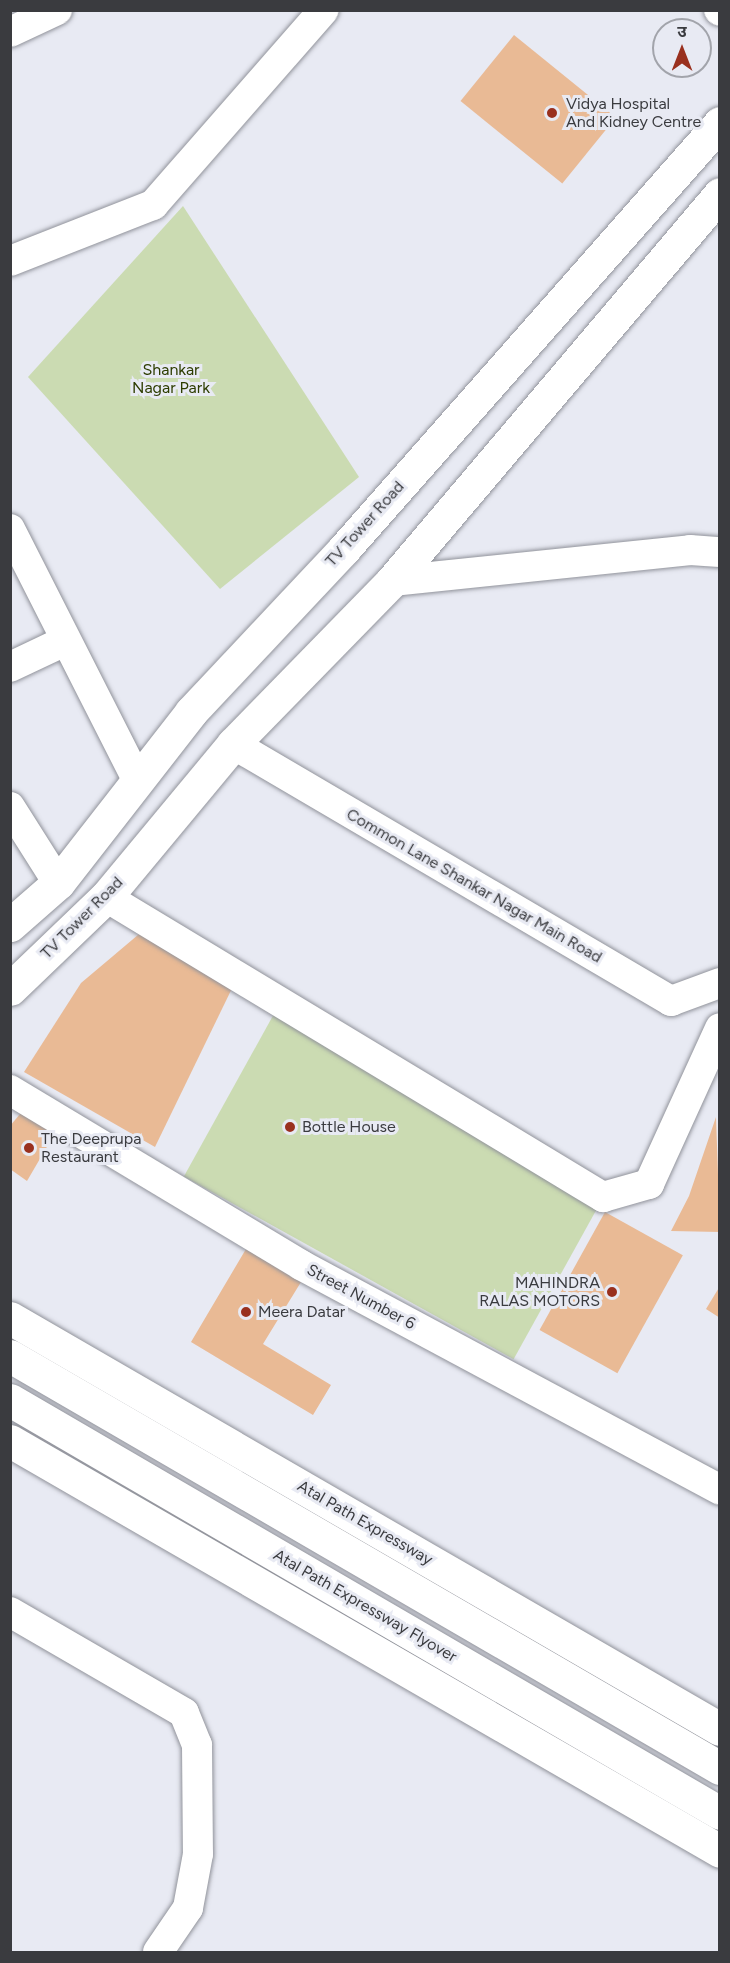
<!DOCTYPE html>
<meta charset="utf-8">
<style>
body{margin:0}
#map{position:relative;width:730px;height:1963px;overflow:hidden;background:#e8eaf3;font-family:Figtree,"Noto Sans Devanagari",sans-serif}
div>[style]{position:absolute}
.green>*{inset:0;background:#cbdbb2;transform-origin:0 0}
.building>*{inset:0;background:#e9ba95;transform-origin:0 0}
.roads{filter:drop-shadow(0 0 2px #91939b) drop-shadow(0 0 2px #91939b)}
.minor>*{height:30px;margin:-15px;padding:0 15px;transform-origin:15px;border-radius:15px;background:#fff}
.tertiary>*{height:33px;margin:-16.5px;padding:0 16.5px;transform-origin:16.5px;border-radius:16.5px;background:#fff}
.secondary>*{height:33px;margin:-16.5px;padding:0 16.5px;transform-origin:16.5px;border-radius:16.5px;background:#fff}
.trunk>*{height:33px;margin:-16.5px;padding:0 16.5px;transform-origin:16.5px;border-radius:16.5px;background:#fff}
.dots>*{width:16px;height:16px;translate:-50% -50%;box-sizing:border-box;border:3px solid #e8eaf3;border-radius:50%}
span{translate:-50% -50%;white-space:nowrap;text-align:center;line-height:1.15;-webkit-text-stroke:6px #e8eaf3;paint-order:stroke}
.poi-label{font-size:16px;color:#3a3b3f}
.left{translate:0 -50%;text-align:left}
.right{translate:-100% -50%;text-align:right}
.park-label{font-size:16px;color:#2d3d01}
.street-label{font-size:16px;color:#3a3b3f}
.frame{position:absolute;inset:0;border:12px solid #3a3b3f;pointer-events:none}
.north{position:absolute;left:652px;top:18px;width:60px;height:60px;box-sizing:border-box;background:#e8eaf3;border:2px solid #a2a4ab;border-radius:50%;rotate:0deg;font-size:16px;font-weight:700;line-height:24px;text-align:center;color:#3a3b3f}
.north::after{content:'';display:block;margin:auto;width:21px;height:27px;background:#99301e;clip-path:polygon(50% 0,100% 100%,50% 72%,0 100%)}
</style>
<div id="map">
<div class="green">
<i style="clip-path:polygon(183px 206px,359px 477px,220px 589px,28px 377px)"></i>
<i style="left:275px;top:1012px;width:377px;height:188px;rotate:29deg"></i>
</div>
<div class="building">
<i style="left:514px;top:35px;width:131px;height:85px;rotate:39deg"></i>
<i style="clip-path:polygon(151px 924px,238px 976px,155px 1147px,24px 1072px,81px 983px)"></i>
<i style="clip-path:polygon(30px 1102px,62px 1121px,27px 1181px,10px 1169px,10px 1126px)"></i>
<i style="clip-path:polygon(716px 1117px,720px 1232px,671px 1231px,689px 1196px)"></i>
<i style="left:605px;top:1212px;width:89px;height:135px;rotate:29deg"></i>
<i style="clip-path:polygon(246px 1249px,301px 1282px,263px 1344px,331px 1385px,313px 1415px,191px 1342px)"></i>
<i style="clip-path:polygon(720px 1286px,720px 1318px,706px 1309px)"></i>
</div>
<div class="roads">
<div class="minor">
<i style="left:719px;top:10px;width:1px;rotate:45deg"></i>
<i style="left:10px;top:32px;width:52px;rotate:-25.1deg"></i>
<i style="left:10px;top:261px;width:154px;rotate:-21.4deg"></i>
<i style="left:153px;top:205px;width:259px;rotate:-48.8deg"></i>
<i style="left:10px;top:529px;width:280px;rotate:63.1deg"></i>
<i style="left:392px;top:581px;width:300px;rotate:-5.9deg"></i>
<i style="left:690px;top:550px;width:30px;rotate:4deg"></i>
<i style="left:10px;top:667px;width:61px;rotate:-25.3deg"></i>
<i style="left:233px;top:744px;width:508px;rotate:30.4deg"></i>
<i style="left:671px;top:1001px;width:52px;rotate:-20.2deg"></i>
<i style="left:10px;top:807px;width:90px;rotate:57.7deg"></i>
<i style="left:106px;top:897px;width:581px;rotate:31.12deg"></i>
<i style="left:603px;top:1197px;width:48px;rotate:-15.8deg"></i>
<i style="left:649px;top:1184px;width:171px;rotate:-65.5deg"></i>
<i style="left:10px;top:1090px;width:340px;rotate:31deg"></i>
<i style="left:301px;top:1265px;width:476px;rotate:28.2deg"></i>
<i style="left:10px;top:1612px;width:201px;rotate:30.1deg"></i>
<i style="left:184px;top:1713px;width:35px;rotate:68deg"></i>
<i style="left:197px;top:1745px;width:109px;rotate:89.5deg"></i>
<i style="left:198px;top:1854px;width:55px;rotate:100.5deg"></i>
<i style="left:188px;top:1908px;width:53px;rotate:124.3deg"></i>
</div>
<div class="tertiary">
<i style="left:10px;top:1318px;width:820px;rotate:30.07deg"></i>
<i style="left:10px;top:1441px;width:820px;rotate:30deg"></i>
</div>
<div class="secondary">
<i style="left:10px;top:925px;width:64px;rotate:-41.2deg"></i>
<i style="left:58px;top:883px;width:217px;rotate:-52.1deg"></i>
<i style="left:191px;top:712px;width:224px;rotate:-46.8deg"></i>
<i style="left:344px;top:549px;width:568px;rotate:-48.57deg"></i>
<i style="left:10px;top:989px;width:133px;rotate:-43.8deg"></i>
<i style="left:106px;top:897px;width:199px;rotate:-50.3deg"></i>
<i style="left:233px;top:744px;width:228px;rotate:-45.7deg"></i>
<i style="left:392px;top:581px;width:507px;rotate:-49.72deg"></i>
</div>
<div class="trunk">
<i style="left:10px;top:1356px;width:821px;rotate:30.13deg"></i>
<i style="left:10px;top:1400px;width:821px;rotate:30.19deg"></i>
</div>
</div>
<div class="dots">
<i style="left:552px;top:113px;background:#99301e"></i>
<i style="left:290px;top:1127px;background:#99301e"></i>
<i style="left:29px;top:1148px;background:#99301e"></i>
<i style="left:612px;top:1292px;background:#99301e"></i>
<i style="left:246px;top:1312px;background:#99301e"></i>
</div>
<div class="poi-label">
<span class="left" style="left:566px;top:113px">Vidya Hospital<br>And Kidney Centre</span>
<span class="left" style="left:302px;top:1127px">Bottle House</span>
<span class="left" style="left:41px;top:1148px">The Deeprupa<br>Restaurant</span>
<span class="right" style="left:600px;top:1292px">MAHINDRA<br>RALAS MOTORS</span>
<span class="left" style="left:258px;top:1312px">Meera Datar</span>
</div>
<div class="park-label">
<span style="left:171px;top:379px">Shankar<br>Nagar Park</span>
</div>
<div class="street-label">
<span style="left:365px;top:524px;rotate:-48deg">TV Tower Road</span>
<span style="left:474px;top:886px;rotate:30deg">Common Lane Shankar Nagar Main Road</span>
<span style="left:82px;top:918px;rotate:-45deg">TV Tower Road</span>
<span style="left:361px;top:1297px;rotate:28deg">Street Number 6</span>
<span style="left:365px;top:1523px;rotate:30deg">Atal Path Expressway</span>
<span style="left:365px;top:1606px;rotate:30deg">Atal Path Expressway Flyover</span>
</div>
<div class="frame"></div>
<div class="north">उ</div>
</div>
